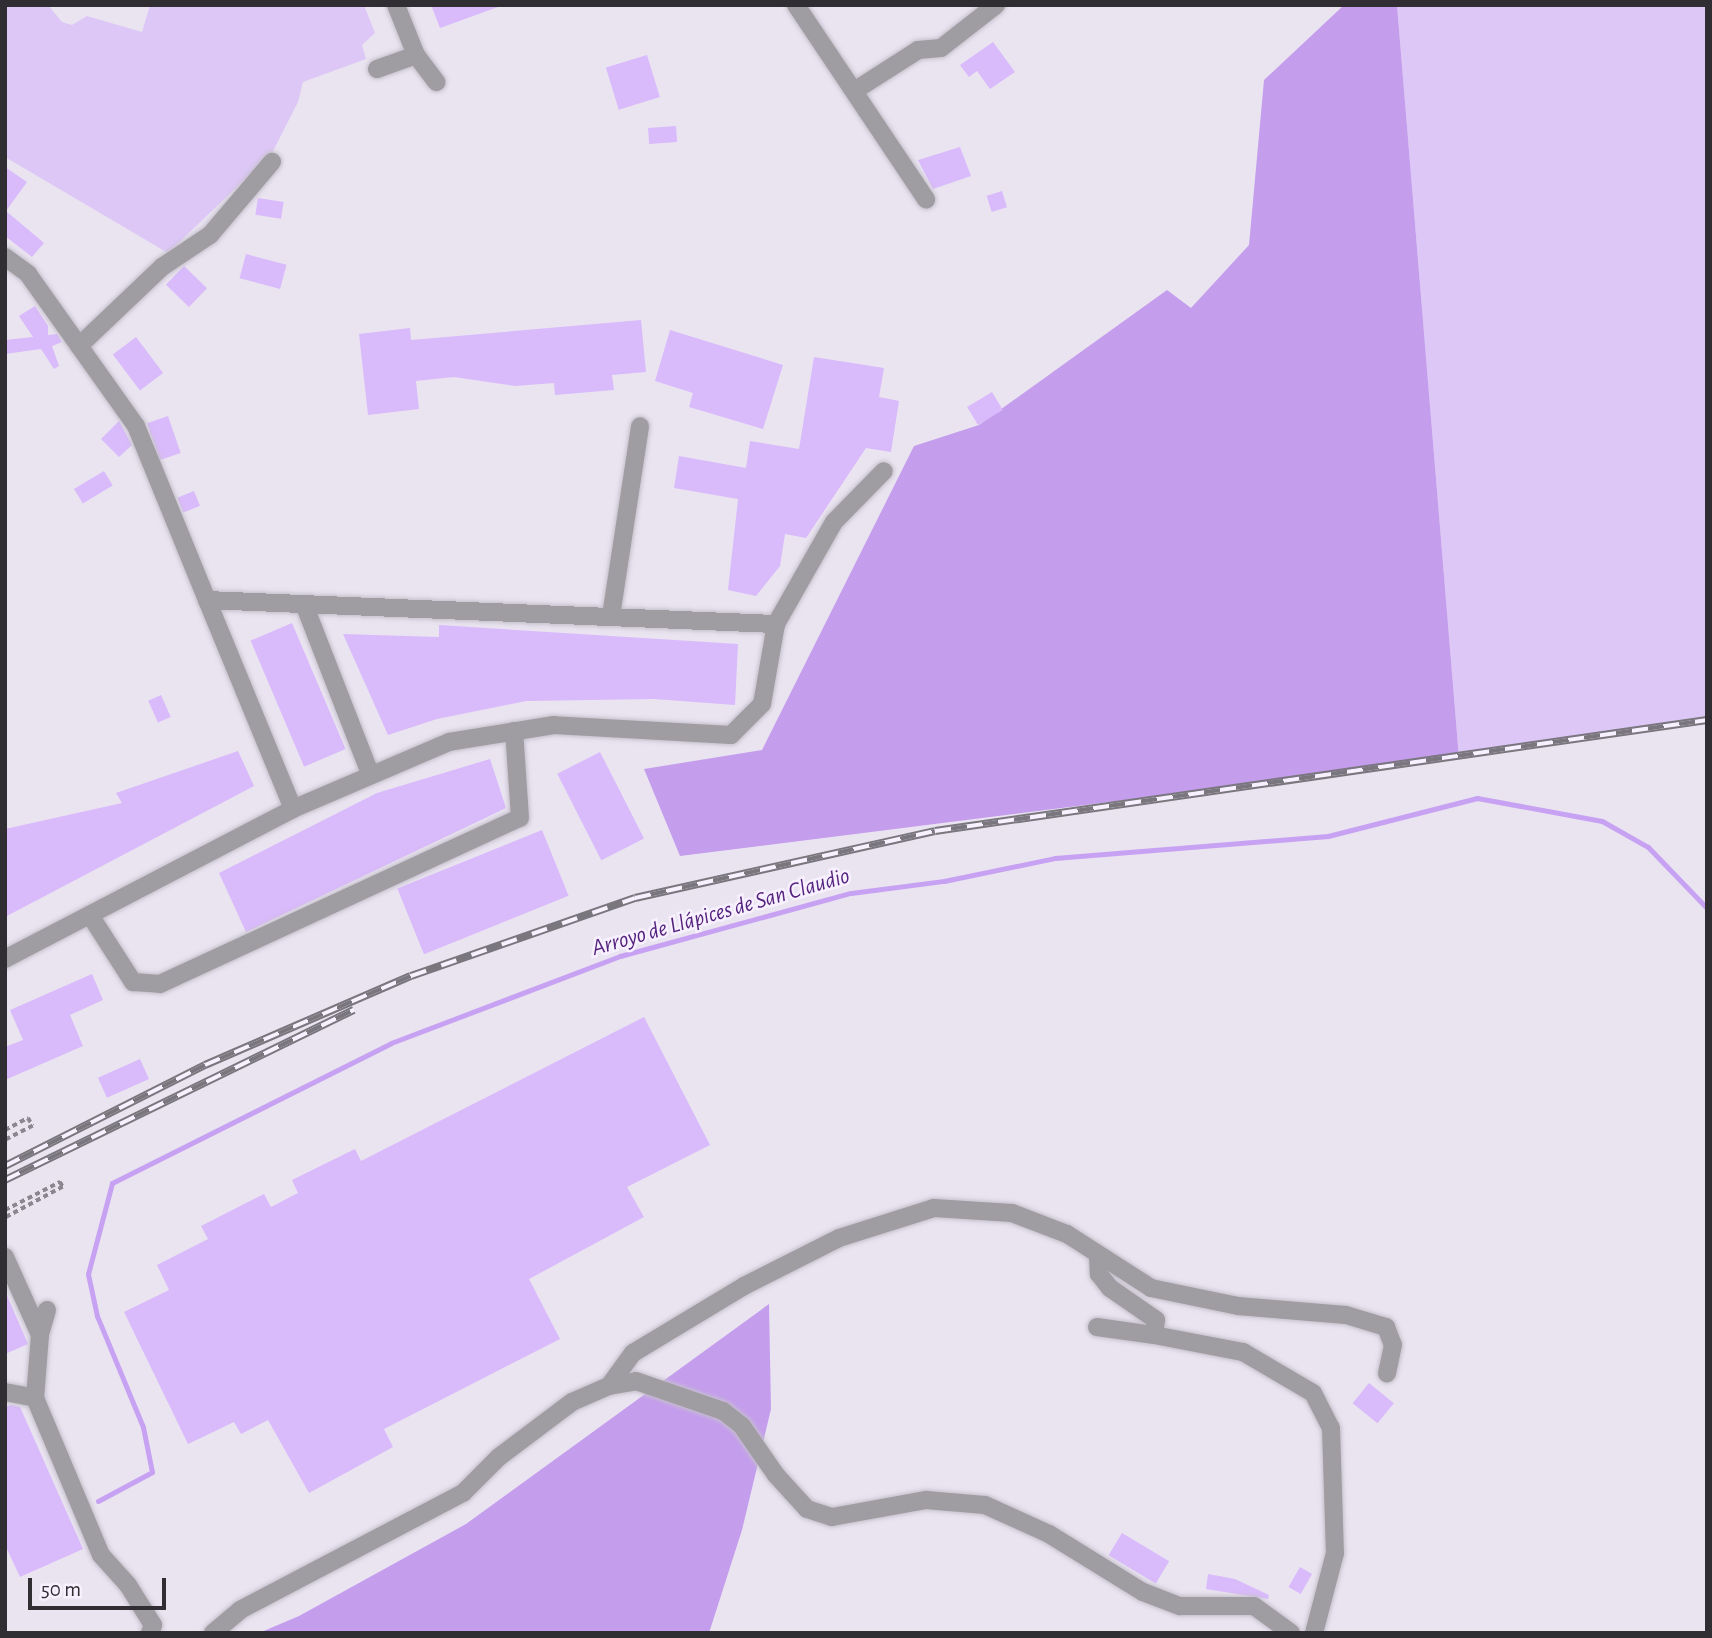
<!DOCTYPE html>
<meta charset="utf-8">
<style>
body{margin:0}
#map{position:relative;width:1712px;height:1638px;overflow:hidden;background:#eae4f1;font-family:"Alegreya Sans",sans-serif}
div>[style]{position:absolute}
.green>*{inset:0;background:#ddc7f7}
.forest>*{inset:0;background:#c49ded}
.stream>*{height:5px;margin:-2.5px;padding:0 2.5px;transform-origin:2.5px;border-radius:2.5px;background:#c8a2f2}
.building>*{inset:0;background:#d9bafb;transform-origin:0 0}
.path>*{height:3.5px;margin-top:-1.75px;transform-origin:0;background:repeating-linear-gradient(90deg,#8b8790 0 5px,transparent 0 8.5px)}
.roads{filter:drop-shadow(0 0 2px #c5c0cb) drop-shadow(0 0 2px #c5c0cb)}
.minor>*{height:18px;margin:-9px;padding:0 9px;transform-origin:9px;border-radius:9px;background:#9f9ca2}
.rail>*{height:8px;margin-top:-4px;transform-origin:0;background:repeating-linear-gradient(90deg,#f7f1ff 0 16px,#7a767e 0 32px);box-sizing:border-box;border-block:2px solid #7a767e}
span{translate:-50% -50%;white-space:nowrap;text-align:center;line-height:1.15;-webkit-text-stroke:5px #f7f1ff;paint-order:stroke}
.water-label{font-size:23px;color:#56237e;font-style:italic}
.frame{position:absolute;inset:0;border:7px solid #312e33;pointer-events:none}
.scale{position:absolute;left:28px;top:1578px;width:138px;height:32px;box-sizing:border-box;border:4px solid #312e33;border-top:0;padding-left:9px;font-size:21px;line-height:24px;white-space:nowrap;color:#312e33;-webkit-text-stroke:5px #f7f1ff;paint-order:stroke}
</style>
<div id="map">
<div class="green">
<i style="clip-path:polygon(5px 5px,48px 5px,62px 22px,72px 25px,87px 16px,142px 32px,150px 5px,364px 5px,375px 33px,362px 45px,366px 59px,303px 82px,298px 102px,272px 153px,168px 253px,5px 157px)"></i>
<i style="clip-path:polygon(1397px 5px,1707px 5px,1707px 720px,1459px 758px)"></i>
</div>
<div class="forest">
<i style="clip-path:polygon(1344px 5px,1397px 5px,1459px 758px,680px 856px,644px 769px,762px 750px,914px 446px,979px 425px,1167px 290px,1191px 308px,1249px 245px,1264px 80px)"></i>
<i style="clip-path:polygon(769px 1304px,771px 1409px,742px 1530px,709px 1633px,259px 1633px,299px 1616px,466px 1524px)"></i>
</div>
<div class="stream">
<i style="left:98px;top:1501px;width:61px;rotate:-28.2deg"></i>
<i style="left:152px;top:1472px;width:46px;rotate:-101.3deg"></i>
<i style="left:143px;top:1427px;width:120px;rotate:-112.5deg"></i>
<i style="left:97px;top:1316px;width:43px;rotate:-102.1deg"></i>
<i style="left:88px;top:1274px;width:94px;rotate:-75.2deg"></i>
<i style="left:112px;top:1183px;width:312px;rotate:-26.6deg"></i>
<i style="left:391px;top:1043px;width:245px;rotate:-20.8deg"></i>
<i style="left:620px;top:956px;width:239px;rotate:-15.3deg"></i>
<i style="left:851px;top:893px;width:94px;rotate:-7.4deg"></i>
<i style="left:944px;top:881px;width:113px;rotate:-11.7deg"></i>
<i style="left:1055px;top:858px;width:274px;rotate:-4.6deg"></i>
<i style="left:1328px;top:836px;width:154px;rotate:-14.3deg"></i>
<i style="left:1477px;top:798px;width:127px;rotate:10.4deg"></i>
<i style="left:1602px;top:821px;width:53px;rotate:29.5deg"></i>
<i style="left:1648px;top:847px;width:85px;rotate:46deg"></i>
</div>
<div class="building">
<i style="clip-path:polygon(431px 5px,498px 5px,498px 7px,440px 28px)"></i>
<i style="clip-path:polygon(993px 42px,1015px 72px,990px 89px,977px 71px,969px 77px,960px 65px)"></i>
<i style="left:647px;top:55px;width:44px;height:43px;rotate:73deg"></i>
<i style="left:676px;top:126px;width:16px;height:28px;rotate:86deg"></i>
<i style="clip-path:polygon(960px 147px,971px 176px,933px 189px,918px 160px)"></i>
<i style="clip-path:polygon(5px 167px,27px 182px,6px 211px,44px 243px,32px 257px,5px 236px)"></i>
<i style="left:1002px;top:191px;width:17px;height:16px;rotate:73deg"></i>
<i style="left:258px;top:198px;width:26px;height:17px;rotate:9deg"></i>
<i style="left:246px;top:254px;width:42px;height:25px;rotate:15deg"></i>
<i style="left:184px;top:266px;width:32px;height:26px;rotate:44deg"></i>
<i style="clip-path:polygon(35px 306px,48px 326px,48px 335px,57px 334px,62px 342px,52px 346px,59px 366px,54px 369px,41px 349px,5px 354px,5px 340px,33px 337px,19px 316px)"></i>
<i style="clip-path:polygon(641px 320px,646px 372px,612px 375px,614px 390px,555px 395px,554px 383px,515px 386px,454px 377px,416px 381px,419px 409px,368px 415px,359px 334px,410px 328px,411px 340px)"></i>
<i style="clip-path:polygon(670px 330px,783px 365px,763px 429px,689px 407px,693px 393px,655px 381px)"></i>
<i style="left:136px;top:337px;width:45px;height:29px;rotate:53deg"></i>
<i style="clip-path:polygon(814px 357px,884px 368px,879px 397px,899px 401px,891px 452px,866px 448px,806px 538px,785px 534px,780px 566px,756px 596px,728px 590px,738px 499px,674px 488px,679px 456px,746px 468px,750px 441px,799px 449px)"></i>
<i style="left:992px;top:392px;width:21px;height:29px;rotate:59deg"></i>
<i style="left:168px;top:416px;width:39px;height:22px;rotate:71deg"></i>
<i style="clip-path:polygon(119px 421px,132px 445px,119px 457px,101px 439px)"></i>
<i style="left:104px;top:471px;width:17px;height:35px;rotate:59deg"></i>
<i style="left:194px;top:491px;width:16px;height:18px;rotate:68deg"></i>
<i style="left:292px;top:623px;width:137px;height:45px;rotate:67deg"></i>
<i style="clip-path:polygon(439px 625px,738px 644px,735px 705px,654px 699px,526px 701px,437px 719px,388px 735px,343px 634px,439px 637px)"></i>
<i style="left:161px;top:695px;width:24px;height:14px;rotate:66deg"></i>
<i style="clip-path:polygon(238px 751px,254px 786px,5px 917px,5px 829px,122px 803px,116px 793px)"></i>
<i style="left:600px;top:752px;width:97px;height:48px;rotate:63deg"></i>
<i style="clip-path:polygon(490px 759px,506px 808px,246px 932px,219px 873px,377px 793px)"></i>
<i style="left:542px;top:830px;width:71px;height:156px;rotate:68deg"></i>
<i style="clip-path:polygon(92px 974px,103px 1000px,70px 1015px,83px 1046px,5px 1080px,5px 1047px,23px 1040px,10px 1010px)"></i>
<i style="clip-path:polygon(644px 1017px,710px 1145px,627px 1187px,644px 1217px,529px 1279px,560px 1339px,384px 1429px,393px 1447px,309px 1493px,268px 1420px,241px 1434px,234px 1422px,188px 1444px,124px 1312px,169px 1290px,157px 1265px,208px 1239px,201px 1226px,264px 1194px,271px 1207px,298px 1193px,292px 1180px,355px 1149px,361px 1161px)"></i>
<i style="left:140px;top:1059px;width:22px;height:46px;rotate:66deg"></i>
<i style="clip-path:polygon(5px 1291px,28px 1344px,5px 1354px)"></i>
<i style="left:1369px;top:1383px;width:32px;height:26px;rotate:39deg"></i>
<i style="clip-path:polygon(11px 1405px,20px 1407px,83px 1549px,20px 1577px,5px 1545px,5px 1407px)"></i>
<i style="left:1122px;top:1533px;width:55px;height:26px;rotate:31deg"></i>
<i style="left:1300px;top:1567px;width:14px;height:23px;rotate:30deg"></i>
<i style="clip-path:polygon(1208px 1574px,1235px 1579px,1269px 1595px,1268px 1599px,1206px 1589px)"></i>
</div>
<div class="path">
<i style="left:5px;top:1130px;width:26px;rotate:-28deg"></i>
<i style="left:28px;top:1118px;width:9px;rotate:58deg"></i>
<i style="left:33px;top:1126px;width:31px;rotate:153deg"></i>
<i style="left:5px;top:1210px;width:62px;rotate:-27deg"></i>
<i style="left:60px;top:1182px;width:6px;rotate:59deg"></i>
<i style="left:63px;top:1187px;width:66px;rotate:151.9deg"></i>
</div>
<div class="roads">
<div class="minor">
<i style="left:396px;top:5px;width:54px;rotate:68.2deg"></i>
<i style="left:416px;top:55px;width:34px;rotate:53deg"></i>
<i style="left:796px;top:5px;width:234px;rotate:56.2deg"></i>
<i style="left:377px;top:69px;width:41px;rotate:-19.7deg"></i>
<i style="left:854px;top:91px;width:76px;rotate:-32.6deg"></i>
<i style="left:918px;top:50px;width:23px;rotate:-5deg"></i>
<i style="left:941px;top:48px;width:70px;rotate:-38deg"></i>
<i style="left:5px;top:257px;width:29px;rotate:36deg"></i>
<i style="left:28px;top:274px;width:186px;rotate:54.6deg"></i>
<i style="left:136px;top:426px;width:188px;rotate:67.8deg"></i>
<i style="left:207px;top:600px;width:570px;rotate:2.42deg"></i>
<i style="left:776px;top:624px;width:81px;rotate:99.9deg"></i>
<i style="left:762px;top:704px;width:44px;rotate:135deg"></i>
<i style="left:731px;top:735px;width:177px;rotate:-176.8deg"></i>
<i style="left:554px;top:725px;width:106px;rotate:170.8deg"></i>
<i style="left:449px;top:742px;width:170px;rotate:156.8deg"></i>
<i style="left:293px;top:809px;width:325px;rotate:152.5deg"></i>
<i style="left:79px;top:346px;width:115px;rotate:-43.6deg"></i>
<i style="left:162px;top:267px;width:58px;rotate:-33.7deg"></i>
<i style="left:210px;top:235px;width:96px;rotate:-49.7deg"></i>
<i style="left:207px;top:600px;width:226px;rotate:67.6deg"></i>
<i style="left:304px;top:604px;width:181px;rotate:68.7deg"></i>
<i style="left:611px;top:616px;width:192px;rotate:-81.3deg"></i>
<i style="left:776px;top:624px;width:117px;rotate:-60.4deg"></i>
<i style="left:834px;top:522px;width:71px;rotate:-45.6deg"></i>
<i style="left:90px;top:915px;width:80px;rotate:57.3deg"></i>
<i style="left:133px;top:982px;width:27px;rotate:4deg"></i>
<i style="left:160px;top:984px;width:396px;rotate:-24.8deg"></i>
<i style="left:520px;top:818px;width:87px;rotate:-93.9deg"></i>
<i style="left:5px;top:1257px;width:85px;rotate:65.8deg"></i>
<i style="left:1098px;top:1257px;width:17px;rotate:87deg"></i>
<i style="left:1099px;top:1274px;width:18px;rotate:52deg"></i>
<i style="left:1110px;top:1288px;width:56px;rotate:34.8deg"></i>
<i style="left:1156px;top:1320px;width:15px;rotate:98deg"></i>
<i style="left:1154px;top:1335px;width:91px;rotate:10.8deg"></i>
<i style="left:1243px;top:1352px;width:81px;rotate:30.4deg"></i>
<i style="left:1313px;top:1393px;width:39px;rotate:63deg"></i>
<i style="left:1331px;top:1428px;width:125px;rotate:88.2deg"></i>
<i style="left:1335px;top:1553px;width:83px;rotate:104.7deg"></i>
<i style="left:47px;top:1310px;width:26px;rotate:106deg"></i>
<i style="left:40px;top:1335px;width:63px;rotate:94.5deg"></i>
<i style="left:35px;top:1398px;width:170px;rotate:67.2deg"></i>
<i style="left:101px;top:1555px;width:40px;rotate:48deg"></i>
<i style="left:128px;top:1585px;width:47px;rotate:58deg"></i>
<i style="left:153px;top:1625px;width:9px;rotate:111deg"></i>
<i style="left:1097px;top:1327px;width:58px;rotate:8deg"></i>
<i style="left:609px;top:1386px;width:41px;rotate:-54deg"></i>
<i style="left:633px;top:1353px;width:130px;rotate:-31.1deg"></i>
<i style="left:744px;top:1286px;width:106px;rotate:-26.8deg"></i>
<i style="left:839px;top:1238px;width:100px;rotate:-17.5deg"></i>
<i style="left:934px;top:1208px;width:78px;rotate:3.7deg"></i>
<i style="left:1012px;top:1213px;width:59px;rotate:20.9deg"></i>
<i style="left:1067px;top:1234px;width:100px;rotate:32.7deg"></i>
<i style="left:1151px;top:1288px;width:89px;rotate:11.7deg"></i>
<i style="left:1238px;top:1306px;width:108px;rotate:4.8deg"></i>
<i style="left:1346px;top:1315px;width:42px;rotate:16.7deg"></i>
<i style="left:1386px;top:1327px;width:19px;rotate:69deg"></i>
<i style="left:1393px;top:1345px;width:29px;rotate:102deg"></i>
<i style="left:5px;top:1392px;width:31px;rotate:11deg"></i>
<i style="left:213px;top:1633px;width:35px;rotate:-40deg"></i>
<i style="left:240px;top:1610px;width:252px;rotate:-27.7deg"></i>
<i style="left:463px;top:1493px;width:51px;rotate:-45deg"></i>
<i style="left:499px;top:1457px;width:91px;rotate:-37deg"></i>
<i style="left:572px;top:1402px;width:40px;rotate:-23.4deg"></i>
<i style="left:609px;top:1386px;width:27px;rotate:-10deg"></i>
<i style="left:636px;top:1381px;width:92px;rotate:19deg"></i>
<i style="left:723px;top:1411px;width:24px;rotate:38deg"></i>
<i style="left:742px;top:1426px;width:60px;rotate:55.2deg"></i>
<i style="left:776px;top:1475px;width:46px;rotate:47.6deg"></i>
<i style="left:807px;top:1509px;width:26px;rotate:18deg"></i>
<i style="left:832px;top:1517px;width:96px;rotate:-10.3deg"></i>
<i style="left:926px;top:1500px;width:59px;rotate:4.8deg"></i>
<i style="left:985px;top:1505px;width:70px;rotate:24.4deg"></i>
<i style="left:1049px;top:1534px;width:110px;rotate:31.7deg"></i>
<i style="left:1143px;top:1592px;width:40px;rotate:21deg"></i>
<i style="left:1180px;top:1606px;width:74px"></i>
<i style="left:1254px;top:1606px;width:46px;rotate:36.1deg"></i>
</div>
</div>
<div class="rail">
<i style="left:5px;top:1166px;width:224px;rotate:-26.8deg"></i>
<i style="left:205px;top:1065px;width:224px;rotate:-23.4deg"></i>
<i style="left:411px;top:976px;width:237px;rotate:-19.2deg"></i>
<i style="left:635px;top:898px;width:307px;rotate:-12.6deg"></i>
<i style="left:935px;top:831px;width:780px;rotate:-8.18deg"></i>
<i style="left:5px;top:1180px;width:388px;rotate:-26deg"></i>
</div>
<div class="water-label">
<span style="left:721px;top:913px;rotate:-16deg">Arroyo de Llápices de San Claudio</span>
</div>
<div class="frame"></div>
<div class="scale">50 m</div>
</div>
